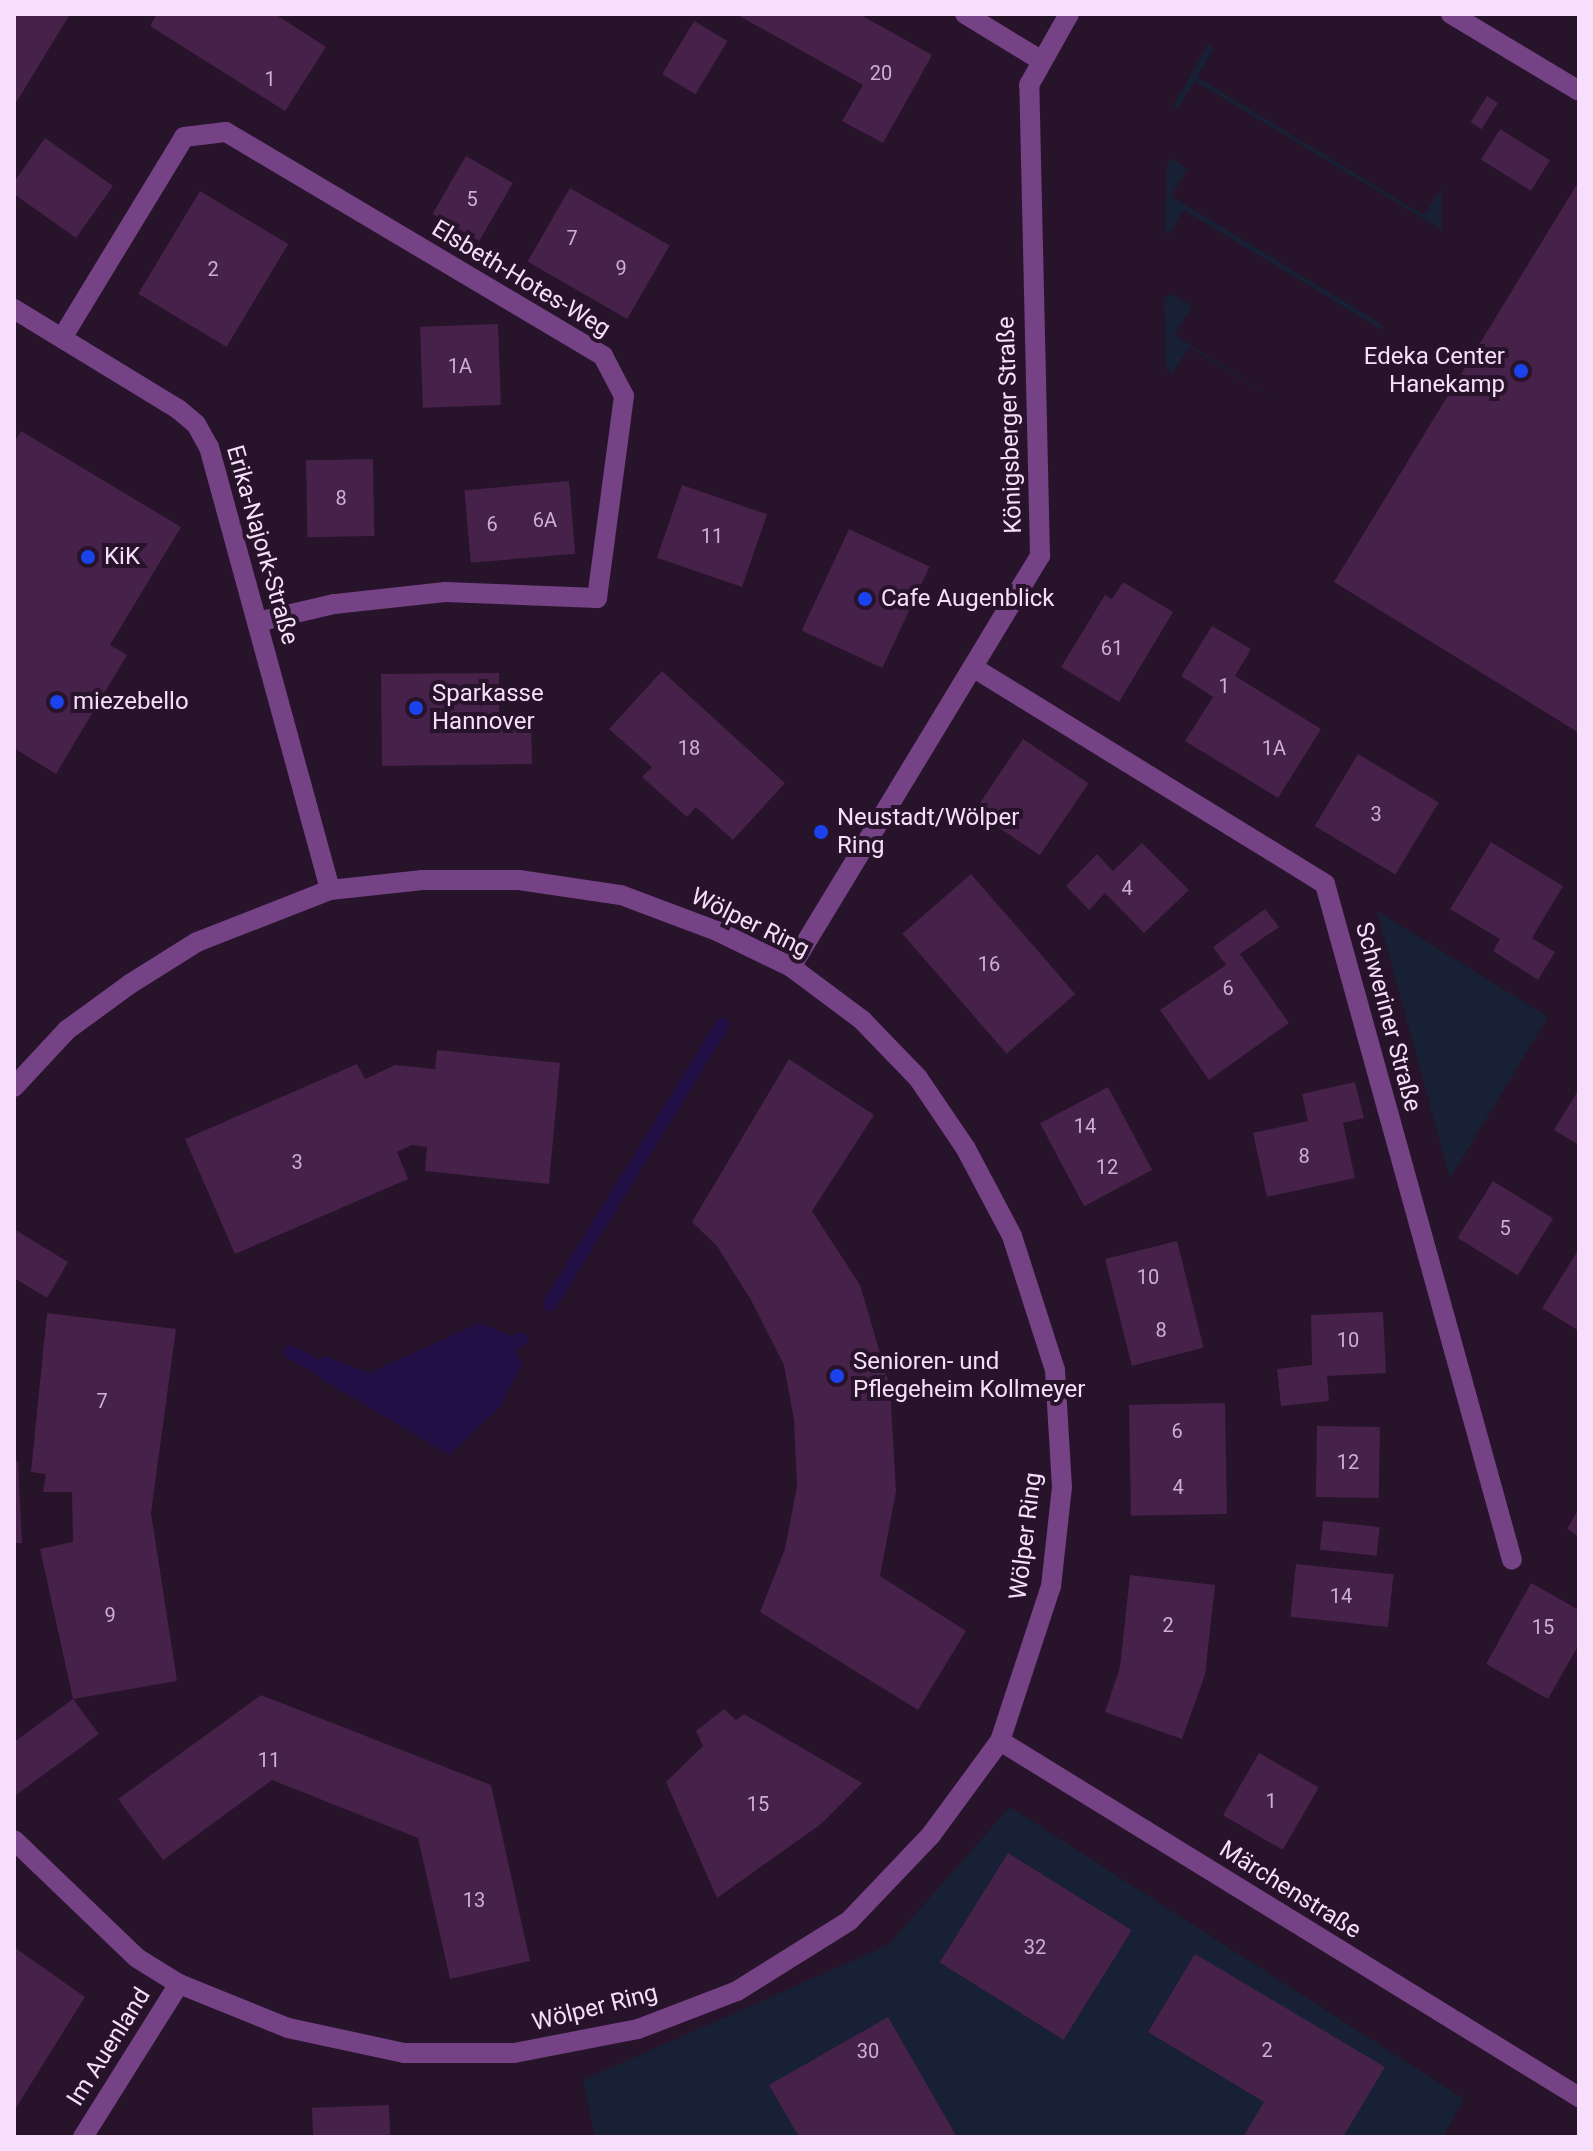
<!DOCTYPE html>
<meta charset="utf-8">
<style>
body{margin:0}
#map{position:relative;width:1593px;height:2151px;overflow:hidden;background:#27132a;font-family:Roboto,sans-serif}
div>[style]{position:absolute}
.green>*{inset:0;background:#172034}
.water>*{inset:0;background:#231047}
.stream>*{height:14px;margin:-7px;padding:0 7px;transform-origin:7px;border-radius:7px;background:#231047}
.building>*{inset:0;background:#46214a;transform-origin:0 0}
.minor>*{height:20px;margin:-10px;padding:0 10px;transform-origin:10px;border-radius:10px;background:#744285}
.dots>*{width:22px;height:22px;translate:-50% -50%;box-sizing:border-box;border:4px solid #27132a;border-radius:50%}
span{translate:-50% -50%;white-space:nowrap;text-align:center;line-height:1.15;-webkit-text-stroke:8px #27132a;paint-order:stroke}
.number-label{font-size:20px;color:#cbb0d0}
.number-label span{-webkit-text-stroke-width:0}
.street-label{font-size:24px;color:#f7dffc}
.poi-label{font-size:24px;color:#f7dffc}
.right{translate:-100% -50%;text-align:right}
.left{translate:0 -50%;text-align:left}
.frame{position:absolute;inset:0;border:16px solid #f7dffc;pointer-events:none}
</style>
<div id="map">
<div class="green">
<i style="clip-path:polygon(1208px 44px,1214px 48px,1197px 77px,1412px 208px,1424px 215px,1442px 187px,1442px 230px,1195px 81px,1177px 109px,1173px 106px)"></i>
<i style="clip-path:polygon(1174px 159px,1187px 169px,1171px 196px,1383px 325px,1382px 330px,1184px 210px,1169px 234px,1165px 232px,1167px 163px)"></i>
<i style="clip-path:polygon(1172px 294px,1192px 306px,1175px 335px,1285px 406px,1189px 347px,1172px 374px,1166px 369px,1164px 298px)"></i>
<i style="clip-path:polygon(1377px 911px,1548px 1017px,1450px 1178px)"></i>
<i style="clip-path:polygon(1010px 1807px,1464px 2099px,1443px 2137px,595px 2137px,583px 2080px,888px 1945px)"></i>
</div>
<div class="water">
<i style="clip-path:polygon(479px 1323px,508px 1334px,522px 1364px,500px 1407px,449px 1455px,313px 1374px,323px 1355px,369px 1373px)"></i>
</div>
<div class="stream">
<i style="left:550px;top:1304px;width:328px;rotate:-58.3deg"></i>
<i style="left:290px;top:1352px;width:50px;rotate:27.6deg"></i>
<i style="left:498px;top:1353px;width:27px;rotate:-31deg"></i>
</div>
<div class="building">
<i style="clip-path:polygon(14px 14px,70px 14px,14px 106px)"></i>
<i style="clip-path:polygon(157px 14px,275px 14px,326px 47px,285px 111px,150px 26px)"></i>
<i style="clip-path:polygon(736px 14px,859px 14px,932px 55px,883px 143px,842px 121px,863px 85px)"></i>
<i style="left:694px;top:21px;width:39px;height:62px;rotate:31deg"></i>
<i style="left:1487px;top:96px;width:13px;height:31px;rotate:32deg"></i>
<i style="left:1500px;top:129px;width:59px;height:36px;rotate:32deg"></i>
<i style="clip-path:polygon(45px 138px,113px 186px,76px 238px,14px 194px,14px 182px)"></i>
<i style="left:466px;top:156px;width:54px;height:67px;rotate:30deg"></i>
<i style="clip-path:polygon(1579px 181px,1579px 733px,1334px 582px)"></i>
<i style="left:570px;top:188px;width:115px;height:85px;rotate:30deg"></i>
<i style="left:200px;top:191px;width:103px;height:120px;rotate:31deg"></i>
<i style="left:498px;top:324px;width:81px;height:78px;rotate:88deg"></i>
<i style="clip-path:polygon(21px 431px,181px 527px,110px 645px,127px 655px,56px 774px,14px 748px,14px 442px)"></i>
<i style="left:373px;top:459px;width:77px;height:67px;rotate:89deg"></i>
<i style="left:569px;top:481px;width:73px;height:105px;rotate:85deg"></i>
<i style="left:682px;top:485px;width:90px;height:77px;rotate:19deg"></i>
<i style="left:849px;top:529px;width:89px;height:112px;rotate:25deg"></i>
<i style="clip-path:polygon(1123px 582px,1173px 612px,1119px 702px,1061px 667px,1105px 595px,1112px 599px)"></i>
<i style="clip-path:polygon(1212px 626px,1251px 649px,1235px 676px,1321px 729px,1278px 798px,1185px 741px,1213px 697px,1181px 676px)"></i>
<i style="clip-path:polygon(662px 671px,785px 783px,733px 840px,696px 807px,687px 817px,642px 777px,652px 767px,609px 729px)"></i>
<i style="clip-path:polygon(499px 673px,499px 712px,531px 712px,532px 764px,382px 766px,381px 674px)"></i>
<i style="left:1023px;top:739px;width:79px;height:87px;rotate:34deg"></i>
<i style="left:1358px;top:754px;width:94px;height:84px;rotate:31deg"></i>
<i style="clip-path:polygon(1491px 842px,1563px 886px,1532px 938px,1555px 952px,1538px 980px,1493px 951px,1500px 939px,1450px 909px)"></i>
<i style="clip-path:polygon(1142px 843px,1189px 890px,1144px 933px,1105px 893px,1089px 910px,1066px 886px,1097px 854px,1113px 871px)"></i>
<i style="left:971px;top:874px;width:159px;height:91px;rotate:49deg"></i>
<i style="clip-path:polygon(1265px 909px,1279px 927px,1240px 954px,1289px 1023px,1209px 1080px,1160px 1010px,1226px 965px,1213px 947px)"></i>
<i style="clip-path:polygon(437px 1050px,560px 1063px,549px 1184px,425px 1171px,427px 1147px,412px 1145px,397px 1152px,408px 1179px,235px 1254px,185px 1139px,357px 1064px,365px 1079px,395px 1065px,435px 1069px)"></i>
<i style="clip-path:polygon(789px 1059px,874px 1115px,812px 1211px,860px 1285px,890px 1387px,896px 1491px,880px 1576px,966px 1631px,918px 1710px,760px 1612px,785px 1549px,797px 1486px,794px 1420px,784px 1365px,751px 1300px,717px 1246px,692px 1222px)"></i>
<i style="clip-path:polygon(1355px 1082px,1364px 1118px,1343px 1123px,1355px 1178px,1267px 1197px,1253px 1133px,1308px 1121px,1302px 1094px)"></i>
<i style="left:1108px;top:1087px;width:94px;height:77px;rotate:62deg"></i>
<i style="clip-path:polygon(1579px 1089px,1579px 1145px,1554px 1130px)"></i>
<i style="left:1493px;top:1181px;width:71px;height:67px;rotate:32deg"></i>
<i style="clip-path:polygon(14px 1229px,68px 1262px,47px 1298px,14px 1278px)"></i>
<i style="left:1177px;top:1241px;width:110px;height:74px;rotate:76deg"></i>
<i style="clip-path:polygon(1579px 1249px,1579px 1331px,1542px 1308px)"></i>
<i style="clip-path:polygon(1383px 1312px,1386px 1373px,1327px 1376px,1329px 1401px,1281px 1406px,1277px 1369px,1312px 1365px,1311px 1315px)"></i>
<i style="clip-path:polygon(47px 1313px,176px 1329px,151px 1513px,177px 1681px,73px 1699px,40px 1549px,73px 1542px,72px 1492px,43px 1492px,46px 1474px,31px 1472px)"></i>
<i style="left:1225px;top:1403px;width:111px;height:96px;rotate:89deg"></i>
<i style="left:1317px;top:1426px;width:63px;height:71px;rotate:1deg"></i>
<i style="clip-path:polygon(14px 1461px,18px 1461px,22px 1543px,14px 1543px)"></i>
<i style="clip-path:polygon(1579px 1508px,1579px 1537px,1567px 1529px)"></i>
<i style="left:1323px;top:1521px;width:57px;height:29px;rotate:6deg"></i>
<i style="left:1296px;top:1564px;width:98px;height:53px;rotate:6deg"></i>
<i style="clip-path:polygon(1130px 1575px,1215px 1585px,1205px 1675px,1182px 1739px,1105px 1712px,1120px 1667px)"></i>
<i style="clip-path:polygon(1531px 1583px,1579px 1610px,1579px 1644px,1548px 1699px,1486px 1664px)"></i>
<i style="clip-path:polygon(261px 1695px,491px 1785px,530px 1961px,450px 1979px,418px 1838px,272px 1780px,163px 1860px,118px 1799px)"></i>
<i style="clip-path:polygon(73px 1699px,99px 1734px,16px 1795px,14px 1742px)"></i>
<i style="clip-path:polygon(724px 1709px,736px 1720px,744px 1714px,862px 1783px,821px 1824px,717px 1898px,666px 1782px,703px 1746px,696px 1731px)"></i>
<i style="left:1259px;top:1753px;width:69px;height:72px;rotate:30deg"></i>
<i style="left:1008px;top:1853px;width:146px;height:129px;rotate:32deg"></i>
<i style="clip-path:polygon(14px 1947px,85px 1997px,14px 2111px)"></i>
<i style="clip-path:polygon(1195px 1954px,1385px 2067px,1343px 2137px,1243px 2137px,1264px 2102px,1148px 2032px)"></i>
<i style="clip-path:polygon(888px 2017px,957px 2137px,799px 2137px,769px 2085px)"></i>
<i style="left:389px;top:2105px;width:32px;height:77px;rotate:88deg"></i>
</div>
<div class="minor">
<i style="left:965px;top:14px;width:90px;rotate:31.4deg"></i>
<i style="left:1451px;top:14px;width:149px;rotate:31deg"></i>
<i style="left:14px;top:309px;width:192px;rotate:31.4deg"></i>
<i style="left:178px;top:409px;width:23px;rotate:40deg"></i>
<i style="left:196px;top:424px;width:26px;rotate:61deg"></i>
<i style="left:209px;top:447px;width:459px;rotate:74.7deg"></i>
<i style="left:62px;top:338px;width:235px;rotate:-58.7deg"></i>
<i style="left:184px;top:137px;width:42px;rotate:-6.8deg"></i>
<i style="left:226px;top:132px;width:439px;rotate:30.7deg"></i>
<i style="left:603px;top:356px;width:45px;rotate:62.3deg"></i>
<i style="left:624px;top:396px;width:204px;rotate:97.6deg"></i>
<i style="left:597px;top:598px;width:152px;rotate:-177.7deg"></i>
<i style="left:445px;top:592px;width:112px;rotate:173.8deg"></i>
<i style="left:334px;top:604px;width:79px;rotate:166.8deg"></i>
<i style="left:974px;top:668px;width:412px;rotate:31.6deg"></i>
<i style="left:1325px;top:884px;width:701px;rotate:74.54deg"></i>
<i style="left:791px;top:967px;width:481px;rotate:-58.8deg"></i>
<i style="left:1040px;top:556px;width:471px;rotate:-91.3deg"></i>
<i style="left:1029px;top:85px;width:81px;rotate:-60.6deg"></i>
<i style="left:14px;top:1087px;width:78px;rotate:-47.1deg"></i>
<i style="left:67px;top:1030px;width:78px;rotate:-36.1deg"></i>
<i style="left:130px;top:984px;width:79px;rotate:-32.1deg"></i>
<i style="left:197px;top:942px;width:143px;rotate:-21.4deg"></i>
<i style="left:330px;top:890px;width:93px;rotate:-6.2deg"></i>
<i style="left:422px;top:880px;width:97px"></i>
<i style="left:519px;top:880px;width:103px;rotate:8.4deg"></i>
<i style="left:621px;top:895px;width:103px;rotate:20.6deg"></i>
<i style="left:717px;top:931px;width:82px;rotate:25.9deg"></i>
<i style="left:791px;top:967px;width:89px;rotate:36.7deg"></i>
<i style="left:862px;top:1020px;width:81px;rotate:46deg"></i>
<i style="left:918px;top:1078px;width:86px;rotate:55.9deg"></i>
<i style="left:966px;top:1149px;width:98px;rotate:62.1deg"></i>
<i style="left:1012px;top:1236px;width:141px;rotate:72.2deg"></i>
<i style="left:1055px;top:1370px;width:117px;rotate:86.6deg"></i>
<i style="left:1062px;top:1487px;width:100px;rotate:96.3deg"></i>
<i style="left:1051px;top:1586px;width:163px;rotate:108.2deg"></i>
<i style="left:1000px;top:1741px;width:117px;rotate:126.3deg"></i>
<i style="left:931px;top:1835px;width:119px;rotate:133.6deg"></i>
<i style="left:849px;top:1921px;width:132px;rotate:148deg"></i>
<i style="left:737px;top:1991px;width:106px;rotate:159deg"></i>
<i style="left:638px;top:2029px;width:126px;rotate:169deg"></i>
<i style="left:514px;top:2053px;width:110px;rotate:180deg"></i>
<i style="left:404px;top:2053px;width:119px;rotate:-167.8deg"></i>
<i style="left:288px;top:2028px;width:118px;rotate:-158deg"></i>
<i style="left:179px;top:1984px;width:49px;rotate:-148.2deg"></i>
<i style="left:137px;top:1958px;width:170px;rotate:-136.2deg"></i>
<i style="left:1000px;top:1741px;width:680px;rotate:31.59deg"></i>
<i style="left:83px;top:2137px;width:181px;rotate:-57.9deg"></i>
</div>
<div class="dots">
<i style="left:1521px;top:371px;background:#1a43ed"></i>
<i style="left:88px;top:557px;background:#1a43ed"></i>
<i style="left:865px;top:599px;background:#1a43ed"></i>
<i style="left:57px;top:702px;background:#1a43ed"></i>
<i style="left:416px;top:708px;background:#1a43ed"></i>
<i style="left:821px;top:832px;background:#1a43ed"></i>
<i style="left:837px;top:1376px;background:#1a43ed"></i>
</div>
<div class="number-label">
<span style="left:881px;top:73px">20</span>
<span style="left:270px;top:79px">1</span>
<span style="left:472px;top:199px">5</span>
<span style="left:572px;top:238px">7</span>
<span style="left:621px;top:268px">9</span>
<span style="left:213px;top:269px">2</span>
<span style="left:460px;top:366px">1A</span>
<span style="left:341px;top:498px">8</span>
<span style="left:545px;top:520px">6A</span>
<span style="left:492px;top:524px">6</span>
<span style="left:712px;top:536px">11</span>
<span style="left:1112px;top:648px">61</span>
<span style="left:1224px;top:686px">1</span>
<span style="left:689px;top:748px">18</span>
<span style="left:1274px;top:748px">1A</span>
<span style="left:1376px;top:814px">3</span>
<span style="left:1127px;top:888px">4</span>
<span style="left:989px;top:964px">16</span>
<span style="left:1228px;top:988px">6</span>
<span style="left:1085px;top:1126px">14</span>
<span style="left:1304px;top:1156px">8</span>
<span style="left:297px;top:1162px">3</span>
<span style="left:1107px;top:1167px">12</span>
<span style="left:1505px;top:1228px">5</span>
<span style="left:1148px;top:1277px">10</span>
<span style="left:1161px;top:1330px">8</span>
<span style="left:1348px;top:1340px">10</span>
<span style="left:102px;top:1401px">7</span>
<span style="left:1177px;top:1431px">6</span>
<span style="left:1348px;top:1462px">12</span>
<span style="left:1178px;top:1487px">4</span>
<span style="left:1341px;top:1596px">14</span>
<span style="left:110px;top:1615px">9</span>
<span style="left:1168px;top:1625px">2</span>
<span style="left:1543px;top:1627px">15</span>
<span style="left:269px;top:1760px">11</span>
<span style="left:1271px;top:1801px">1</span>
<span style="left:758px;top:1804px">15</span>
<span style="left:474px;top:1900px">13</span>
<span style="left:1035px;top:1947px">32</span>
<span style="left:1267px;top:2050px">2</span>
<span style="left:868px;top:2051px">30</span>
</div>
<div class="street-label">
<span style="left:521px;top:279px;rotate:31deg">Elsbeth-Hotes-Weg</span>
<span style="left:1010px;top:425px;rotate:-92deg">Königsberger Straße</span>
<span style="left:262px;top:545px;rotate:74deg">Erika-Najork-Straße</span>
<span style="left:750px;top:923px;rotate:26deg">Wölper Ring</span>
<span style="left:1388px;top:1017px;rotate:75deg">Schweriner Straße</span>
<span style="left:1026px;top:1536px;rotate:-83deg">Wölper Ring</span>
<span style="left:1290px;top:1890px;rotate:32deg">Märchenstraße</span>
<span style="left:595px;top:2008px;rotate:-14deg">Wölper Ring</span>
<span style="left:109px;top:2047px;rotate:-58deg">Im Auenland</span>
</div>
<div class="poi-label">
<span class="right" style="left:1505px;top:371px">Edeka Center<br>Hanekamp</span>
<span class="left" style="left:104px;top:557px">KiK</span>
<span class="left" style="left:881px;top:599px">Cafe Augenblick</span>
<span class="left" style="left:432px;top:708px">Sparkasse<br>Hannover</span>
<span class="left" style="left:73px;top:702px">miezebello</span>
<span class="left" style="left:837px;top:832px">Neustadt/Wölper<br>Ring</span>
<span class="left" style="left:853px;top:1376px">Senioren- und<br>Pflegeheim Kollmeyer</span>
</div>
<div class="frame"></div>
</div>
